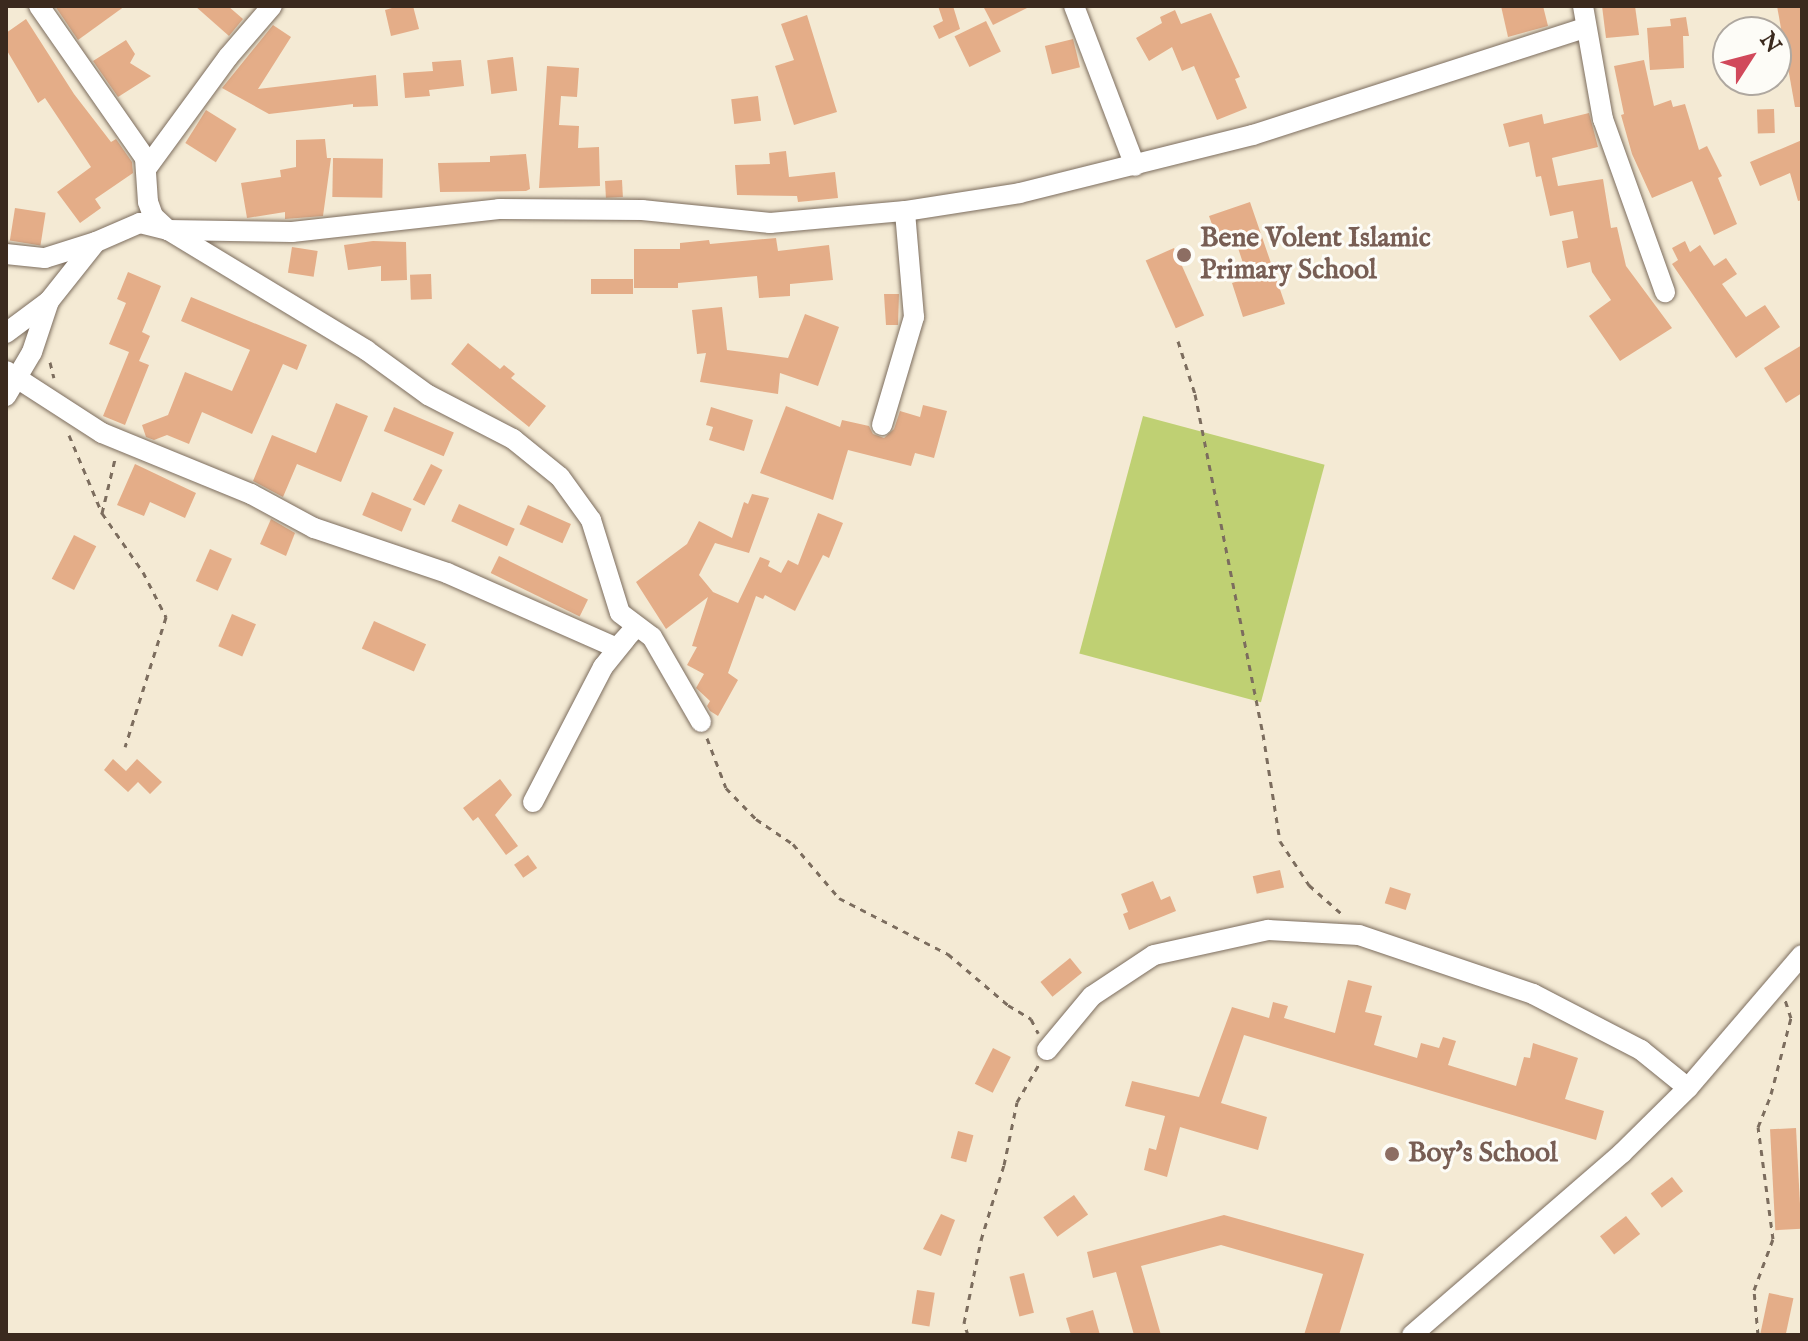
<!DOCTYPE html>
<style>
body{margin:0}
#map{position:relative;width:1808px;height:1341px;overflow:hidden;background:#f4ead4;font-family:"IM FELL English",serif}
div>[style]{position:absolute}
.green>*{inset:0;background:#bfd073;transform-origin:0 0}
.building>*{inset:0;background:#e4ad88;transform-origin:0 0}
.path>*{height:3px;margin-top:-1.5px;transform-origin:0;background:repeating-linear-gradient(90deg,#7c6d5e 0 6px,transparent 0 12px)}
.roads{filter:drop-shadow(0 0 2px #7c6d5e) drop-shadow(0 0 2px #7c6d5e)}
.minor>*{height:20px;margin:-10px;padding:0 10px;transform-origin:10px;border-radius:10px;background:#fff}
.dots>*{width:22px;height:22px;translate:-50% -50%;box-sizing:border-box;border:4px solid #fdfcf7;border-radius:50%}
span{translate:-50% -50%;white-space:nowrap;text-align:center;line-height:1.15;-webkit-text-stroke:6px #fdfcf7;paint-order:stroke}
.education-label{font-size:28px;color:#785e54;font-weight:700}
.left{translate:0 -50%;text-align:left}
.frame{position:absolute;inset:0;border:8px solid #3b2a1e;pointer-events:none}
.north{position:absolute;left:1712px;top:16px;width:80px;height:80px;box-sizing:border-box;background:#fdfcf7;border:2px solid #afa8a0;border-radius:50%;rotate:54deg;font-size:22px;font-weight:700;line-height:32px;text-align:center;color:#3b2a1e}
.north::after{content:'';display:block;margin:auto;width:28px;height:36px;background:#d1495b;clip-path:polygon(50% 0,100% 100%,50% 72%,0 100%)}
</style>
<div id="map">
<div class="green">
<i style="left:1143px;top:416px;width:188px;height:246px;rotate:15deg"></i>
</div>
<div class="building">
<i style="clip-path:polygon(55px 6px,125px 6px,78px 40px)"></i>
<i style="clip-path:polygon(195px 6px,228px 6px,243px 19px,229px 36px)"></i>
<i style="clip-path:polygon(399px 6px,413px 6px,419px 29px,391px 36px,385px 10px)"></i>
<i style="clip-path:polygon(938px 6px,953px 6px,960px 29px,939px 39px,933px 26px,943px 21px)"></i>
<i style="clip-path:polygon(983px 6px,1031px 6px,993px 25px)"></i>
<i style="clip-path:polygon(1501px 6px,1543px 6px,1548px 26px,1508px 37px)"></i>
<i style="clip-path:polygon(1602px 6px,1635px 6px,1639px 35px,1606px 38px)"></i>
<i style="clip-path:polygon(1777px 6px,1802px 6px,1802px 107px,1795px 107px)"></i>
<i style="clip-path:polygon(1175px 10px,1181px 24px,1211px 13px,1240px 77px,1235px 79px,1247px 108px,1217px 120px,1194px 66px,1182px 71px,1172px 47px,1149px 61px,1136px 38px,1162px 23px,1160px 17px)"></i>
<i style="clip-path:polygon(807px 15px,837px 112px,794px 125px,775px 66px,794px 60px,781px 24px)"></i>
<i style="clip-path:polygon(1686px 17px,1689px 36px,1683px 36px,1684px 68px,1650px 70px,1647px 28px,1671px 26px,1670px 19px)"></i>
<i style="clip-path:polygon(26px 19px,74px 94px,111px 142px,116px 139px,132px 162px,133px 173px,95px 199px,101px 208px,80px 223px,57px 192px,91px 167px,45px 98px,38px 103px,6px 49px,6px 33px)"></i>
<i style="left:986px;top:21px;width:34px;height:35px;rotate:64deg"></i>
<i style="clip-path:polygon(273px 25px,291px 37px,258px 89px,376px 75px,378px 106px,353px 107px,353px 104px,269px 114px,222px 88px)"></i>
<i style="left:1073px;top:39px;width:29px;height:29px;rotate:76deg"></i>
<i style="clip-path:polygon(126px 40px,135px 54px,130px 63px,151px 76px,118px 97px,93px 61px)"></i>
<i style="left:513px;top:57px;width:34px;height:26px;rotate:83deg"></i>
<i style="clip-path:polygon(461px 60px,464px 86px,429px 90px,430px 96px,405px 98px,403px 73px,433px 71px,432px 62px)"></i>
<i style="clip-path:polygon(1644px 60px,1654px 106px,1671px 100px,1673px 107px,1685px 104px,1699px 150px,1707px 146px,1722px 176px,1718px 178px,1737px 224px,1714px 235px,1692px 181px,1652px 198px,1632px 154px,1621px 115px,1624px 114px,1614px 66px)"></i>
<i style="clip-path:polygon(547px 66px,579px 68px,577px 97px,561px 96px,559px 125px,579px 126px,578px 148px,599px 147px,600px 186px,539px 188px)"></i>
<i style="left:758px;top:96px;width:25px;height:27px;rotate:83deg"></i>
<i style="left:1774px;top:109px;width:24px;height:17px;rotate:88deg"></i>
<i style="left:206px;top:110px;width:36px;height:39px;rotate:32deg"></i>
<i style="clip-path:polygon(1589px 113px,1598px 147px,1552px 158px,1558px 186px,1603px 179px,1611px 228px,1617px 227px,1626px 266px,1672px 328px,1620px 361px,1589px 316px,1611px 300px,1592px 272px,1590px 262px,1567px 268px,1562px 241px,1578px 238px,1573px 211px,1550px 216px,1541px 176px,1536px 177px,1529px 142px,1509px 147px,1503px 124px,1542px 114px,1544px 124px)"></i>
<i style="clip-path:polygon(325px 139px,327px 158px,331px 158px,323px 216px,285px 219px,285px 212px,247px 218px,241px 183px,281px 177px,280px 170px,296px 167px,296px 140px)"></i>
<i style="clip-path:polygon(1802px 140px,1802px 200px,1798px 201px,1790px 173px,1760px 186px,1750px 162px)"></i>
<i style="clip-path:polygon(786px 151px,789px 177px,835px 172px,838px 198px,798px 202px,797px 196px,737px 195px,735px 165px,770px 164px,769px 153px)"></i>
<i style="clip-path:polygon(526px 154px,530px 189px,526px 191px,440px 192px,438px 163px,490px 162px,490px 156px)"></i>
<i style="left:333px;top:158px;width:50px;height:39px;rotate:1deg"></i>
<i style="left:622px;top:180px;width:17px;height:17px;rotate:87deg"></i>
<i style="clip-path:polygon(1250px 202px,1285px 304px,1243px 317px,1232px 283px,1248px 278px,1235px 239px,1219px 244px,1209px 216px)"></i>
<i style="left:15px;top:208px;width:31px;height:33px;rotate:9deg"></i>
<i style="clip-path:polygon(776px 238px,778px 251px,829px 245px,833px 280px,790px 284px,790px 296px,759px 298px,757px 276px,678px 283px,678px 288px,634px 288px,634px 249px,680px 249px,680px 243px,709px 240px,710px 244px)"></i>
<i style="clip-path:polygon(373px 241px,406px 242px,407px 280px,381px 281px,381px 266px,348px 270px,344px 245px)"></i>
<i style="clip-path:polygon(1685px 241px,1690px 252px,1700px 245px,1714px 266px,1726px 258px,1737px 274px,1722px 284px,1746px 317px,1765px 305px,1780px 327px,1736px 358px,1672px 264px,1678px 260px,1672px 248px)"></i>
<i style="left:292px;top:247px;width:26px;height:26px;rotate:9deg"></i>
<i style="left:1174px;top:248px;width:74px;height:31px;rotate:66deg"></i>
<i style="clip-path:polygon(128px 272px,161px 286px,142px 332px,150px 336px,139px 361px,149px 365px,125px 425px,103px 416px,129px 352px,109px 344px,126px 303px,117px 299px)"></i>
<i style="left:431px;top:274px;width:25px;height:21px;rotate:88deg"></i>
<i style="left:591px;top:279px;width:42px;height:15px"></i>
<i style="clip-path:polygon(884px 294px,899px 294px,898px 325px,886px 325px)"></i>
<i style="clip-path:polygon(191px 297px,307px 345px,297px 370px,283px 364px,252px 434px,202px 412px,189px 444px,167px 435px,154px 440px,146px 437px,142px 425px,168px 415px,185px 372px,232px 391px,250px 350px,181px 321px)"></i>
<i style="clip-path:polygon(722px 307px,727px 350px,788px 358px,805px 314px,839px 327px,818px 386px,780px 373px,778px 394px,700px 382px,706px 353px,697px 354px,692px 310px)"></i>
<i style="clip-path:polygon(468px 343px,500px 369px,504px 365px,515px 374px,511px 378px,546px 406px,529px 427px,451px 364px)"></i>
<i style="clip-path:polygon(1802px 345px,1802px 393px,1786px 403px,1764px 368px)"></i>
<i style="clip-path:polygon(336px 403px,368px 416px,341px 482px,297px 464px,283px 497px,253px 481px,272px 435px,316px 453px)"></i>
<i style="clip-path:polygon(923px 405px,947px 411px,934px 458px,915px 453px,911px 466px,848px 450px,833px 500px,760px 473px,786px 406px,840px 427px,842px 420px,869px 426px,873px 434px,884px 438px,894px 429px,900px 411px,920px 417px)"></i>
<i style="left:394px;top:407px;width:65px;height:26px;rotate:23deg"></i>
<i style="clip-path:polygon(711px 407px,753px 420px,744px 451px,709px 440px,713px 427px,706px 425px)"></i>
<i style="clip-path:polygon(135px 464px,196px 493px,185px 518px,150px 502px,144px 516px,117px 505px)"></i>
<i style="left:431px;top:464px;width:13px;height:40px;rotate:27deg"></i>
<i style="left:372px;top:492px;width:43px;height:25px;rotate:23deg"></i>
<i style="clip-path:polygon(752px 494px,769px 498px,749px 553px,715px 543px,699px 575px,713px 592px,738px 603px,760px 557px,770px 561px,768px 566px,781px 573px,788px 560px,798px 565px,818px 513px,843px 523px,829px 558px,823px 555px,795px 611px,765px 595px,763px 599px,756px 596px,728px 673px,738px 680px,718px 716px,710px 711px,707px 706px,710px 701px,696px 688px,704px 674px,687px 665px,697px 647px,692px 646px,708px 597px,666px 629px,636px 582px,687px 544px,699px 521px,732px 538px,744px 502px,748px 504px)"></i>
<i style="left:459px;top:504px;width:61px;height:19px;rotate:24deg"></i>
<i style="left:528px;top:505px;width:47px;height:21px;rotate:24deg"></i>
<i style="clip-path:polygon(271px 519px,295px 533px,286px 556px,260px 544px)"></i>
<i style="left:74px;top:535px;width:25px;height:49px;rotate:27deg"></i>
<i style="left:210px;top:549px;width:24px;height:35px;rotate:24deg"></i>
<i style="left:499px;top:556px;width:99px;height:19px;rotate:26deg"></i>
<i style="left:232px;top:614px;width:26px;height:35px;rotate:23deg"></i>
<i style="left:374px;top:621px;width:57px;height:30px;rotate:24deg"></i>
<i style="clip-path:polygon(113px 759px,126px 771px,137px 759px,162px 782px,150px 794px,138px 782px,128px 792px,104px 770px)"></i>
<i style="clip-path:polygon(500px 779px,512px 795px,495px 815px,518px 846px,506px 855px,478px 817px,473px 821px,463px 808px)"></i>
<i style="left:528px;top:855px;width:16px;height:17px;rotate:55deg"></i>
<i style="left:1280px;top:870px;width:18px;height:28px;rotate:77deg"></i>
<i style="clip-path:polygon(1153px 881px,1161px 900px,1170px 896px,1176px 911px,1129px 930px,1123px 914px,1128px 912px,1121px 894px)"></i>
<i style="left:1390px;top:887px;width:22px;height:17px;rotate:18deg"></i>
<i style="left:1070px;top:958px;width:19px;height:38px;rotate:51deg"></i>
<i style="clip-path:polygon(1348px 980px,1372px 986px,1365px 1012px,1382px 1016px,1374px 1045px,1417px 1058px,1421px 1043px,1439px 1048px,1443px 1037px,1456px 1041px,1448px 1065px,1516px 1086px,1524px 1057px,1530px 1058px,1533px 1043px,1578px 1058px,1565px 1099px,1604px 1111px,1596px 1140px,1244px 1035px,1221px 1103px,1267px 1117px,1258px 1150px,1180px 1127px,1167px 1177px,1144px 1170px,1149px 1148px,1156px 1150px,1165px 1116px,1125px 1106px,1132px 1081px,1199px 1097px,1232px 1007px,1269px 1018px,1273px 1002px,1288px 1006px,1284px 1018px,1335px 1033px)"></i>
<i style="left:993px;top:1048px;width:20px;height:40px;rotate:27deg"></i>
<i style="left:1796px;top:1128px;width:101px;height:26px;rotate:87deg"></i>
<i style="left:958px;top:1131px;width:16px;height:28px;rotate:15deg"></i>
<i style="left:1672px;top:1177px;width:18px;height:27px;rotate:52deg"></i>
<i style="left:1074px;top:1195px;width:24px;height:38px;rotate:54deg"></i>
<i style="clip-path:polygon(941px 1214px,955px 1220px,941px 1256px,923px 1249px)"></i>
<i style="clip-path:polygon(1224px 1215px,1364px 1254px,1339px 1335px,1304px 1335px,1323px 1274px,1221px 1245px,1141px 1266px,1161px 1335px,1134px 1335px,1116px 1272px,1093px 1278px,1087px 1252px)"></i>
<i style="left:1626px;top:1216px;width:23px;height:33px;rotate:52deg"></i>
<i style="left:1024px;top:1273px;width:41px;height:15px;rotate:76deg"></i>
<i style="left:917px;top:1290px;width:18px;height:34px;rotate:9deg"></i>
<i style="left:1769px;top:1293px;width:25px;height:43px;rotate:12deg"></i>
<i style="clip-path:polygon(1093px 1310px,1100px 1335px,1071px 1335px,1066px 1318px)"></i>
</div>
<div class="path">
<i style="left:1178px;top:341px;width:56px;rotate:72.2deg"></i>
<i style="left:1195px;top:394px;width:347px;rotate:78.7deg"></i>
<i style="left:1263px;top:734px;width:108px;rotate:81deg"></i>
<i style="left:1280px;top:841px;width:53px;rotate:56.6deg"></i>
<i style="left:1309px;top:885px;width:44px;rotate:41.3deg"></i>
<i style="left:50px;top:362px;width:16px;rotate:76deg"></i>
<i style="left:69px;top:435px;width:85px;rotate:67.1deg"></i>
<i style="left:102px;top:513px;width:72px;rotate:55.2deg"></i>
<i style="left:143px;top:572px;width:51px;rotate:62.9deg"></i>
<i style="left:166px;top:617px;width:136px;rotate:107.5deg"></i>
<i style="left:102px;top:513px;width:56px;rotate:-76.5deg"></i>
<i style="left:707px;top:738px;width:53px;rotate:69.2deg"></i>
<i style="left:726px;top:788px;width:43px;rotate:45.9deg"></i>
<i style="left:756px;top:819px;width:45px;rotate:34deg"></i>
<i style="left:793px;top:844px;width:71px;rotate:49.6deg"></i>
<i style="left:839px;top:898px;width:123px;rotate:27.2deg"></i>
<i style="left:948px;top:954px;width:79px;rotate:40.4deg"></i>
<i style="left:1008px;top:1005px;width:27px;rotate:31deg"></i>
<i style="left:1031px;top:1019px;width:16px;rotate:63deg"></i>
<i style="left:968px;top:1335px;width:13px;rotate:-108deg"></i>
<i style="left:964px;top:1323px;width:85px;rotate:-78.4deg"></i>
<i style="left:981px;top:1240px;width:78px;rotate:-73deg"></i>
<i style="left:1004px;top:1165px;width:64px;rotate:-78.3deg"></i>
<i style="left:1017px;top:1102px;width:44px;rotate:-59.9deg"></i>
<i style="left:1758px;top:1335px;width:45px;rotate:-95.1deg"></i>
<i style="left:1754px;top:1290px;width:54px;rotate:-69.6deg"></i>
<i style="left:1773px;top:1239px;width:113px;rotate:-97.6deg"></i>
<i style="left:1758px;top:1127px;width:35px;rotate:-68deg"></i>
<i style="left:1771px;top:1094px;width:79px;rotate:-75.3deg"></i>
<i style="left:1791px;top:1018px;width:19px;rotate:-108deg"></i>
</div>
<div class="roads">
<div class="minor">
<i style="left:39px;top:6px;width:185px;rotate:55.1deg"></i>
<i style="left:145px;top:158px;width:44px;rotate:86.1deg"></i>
<i style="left:148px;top:202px;width:15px;rotate:70deg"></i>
<i style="left:153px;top:216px;width:21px;rotate:43deg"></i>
<i style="left:168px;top:230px;width:232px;rotate:31.2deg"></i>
<i style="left:366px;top:350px;width:77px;rotate:36deg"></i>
<i style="left:428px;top:395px;width:96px;rotate:27.4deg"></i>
<i style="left:513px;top:439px;width:60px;rotate:39deg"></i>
<i style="left:560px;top:477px;width:53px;rotate:54.2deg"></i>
<i style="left:591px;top:520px;width:97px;rotate:72.7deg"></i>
<i style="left:620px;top:613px;width:40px;rotate:37deg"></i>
<i style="left:652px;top:637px;width:98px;rotate:60deg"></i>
<i style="left:1074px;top:6px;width:171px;rotate:69.1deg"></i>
<i style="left:1583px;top:6px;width:115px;rotate:80deg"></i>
<i style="left:1603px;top:119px;width:184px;rotate:70.3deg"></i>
<i style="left:146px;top:169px;width:139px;rotate:-53.8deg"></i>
<i style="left:228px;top:57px;width:67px;rotate:-49.2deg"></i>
<i style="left:6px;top:254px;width:39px;rotate:6deg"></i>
<i style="left:45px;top:258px;width:53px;rotate:-17.4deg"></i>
<i style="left:6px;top:333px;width:54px;rotate:-36.7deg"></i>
<i style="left:49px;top:301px;width:75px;rotate:-51.5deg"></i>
<i style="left:96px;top:242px;width:48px;rotate:-23.4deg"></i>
<i style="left:140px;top:223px;width:29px;rotate:14deg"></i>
<i style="left:168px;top:230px;width:124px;rotate:0.9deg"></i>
<i style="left:292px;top:232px;width:208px;rotate:-6.3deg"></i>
<i style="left:499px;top:209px;width:143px;rotate:0.4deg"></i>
<i style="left:642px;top:210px;width:129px;rotate:5.8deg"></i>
<i style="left:770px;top:223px;width:136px;rotate:-5.1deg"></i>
<i style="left:905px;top:211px;width:116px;rotate:-8.9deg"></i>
<i style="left:1020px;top:193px;width:240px;rotate:-14deg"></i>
<i style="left:1253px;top:135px;width:349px;rotate:-17.9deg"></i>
<i style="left:6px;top:371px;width:114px;rotate:32.9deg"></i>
<i style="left:102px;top:433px;width:161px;rotate:22.3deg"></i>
<i style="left:251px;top:494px;width:72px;rotate:28.4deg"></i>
<i style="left:314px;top:528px;width:140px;rotate:18.7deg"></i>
<i style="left:447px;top:573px;width:186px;rotate:23.8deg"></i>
<i style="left:617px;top:648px;width:27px;rotate:-48deg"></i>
<i style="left:6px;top:396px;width:51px;rotate:-59.4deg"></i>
<i style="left:32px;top:352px;width:54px;rotate:-71.6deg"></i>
<i style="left:882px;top:425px;width:113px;rotate:-73.5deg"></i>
<i style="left:914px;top:317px;width:106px;rotate:-94.9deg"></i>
<i style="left:533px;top:802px;width:152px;rotate:-62.6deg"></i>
<i style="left:603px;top:667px;width:35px;rotate:-51deg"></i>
<i style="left:1047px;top:1050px;width:70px;rotate:-50.2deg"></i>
<i style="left:1092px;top:996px;width:74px;rotate:-33.5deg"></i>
<i style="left:1154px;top:955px;width:117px;rotate:-12.4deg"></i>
<i style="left:1268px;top:930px;width:91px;rotate:3.1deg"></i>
<i style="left:1359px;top:935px;width:184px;rotate:18.7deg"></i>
<i style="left:1533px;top:994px;width:122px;rotate:27.4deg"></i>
<i style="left:1641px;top:1050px;width:60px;rotate:39deg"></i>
<i style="left:1412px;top:1335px;width:278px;rotate:-40.9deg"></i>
<i style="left:1622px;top:1153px;width:93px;rotate:-44.6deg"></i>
<i style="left:1688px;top:1088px;width:175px;rotate:-49.4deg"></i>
</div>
</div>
<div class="dots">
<i style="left:1184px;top:255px;background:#8d6e63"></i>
<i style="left:1392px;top:1154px;background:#8d6e63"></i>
</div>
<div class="education-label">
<span class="left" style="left:1200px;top:255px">Bene Volent Islamic<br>Primary School</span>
<span class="left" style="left:1408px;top:1154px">Boy's School</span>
</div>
<div class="frame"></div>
<div class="north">N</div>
</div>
